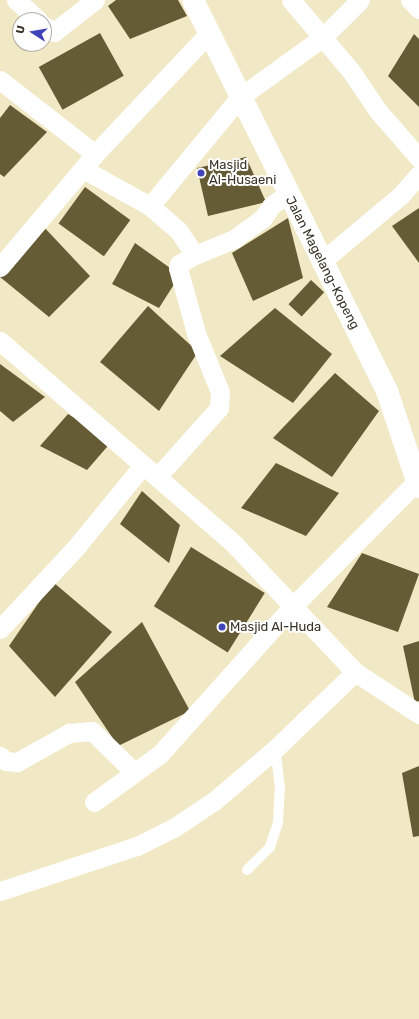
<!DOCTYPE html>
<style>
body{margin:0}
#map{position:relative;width:419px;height:1019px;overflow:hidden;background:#f1e8c5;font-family:Rubik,sans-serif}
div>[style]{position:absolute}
.building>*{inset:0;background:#655b35;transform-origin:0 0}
.lane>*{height:10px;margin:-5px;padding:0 5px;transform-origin:5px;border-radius:5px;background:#fff}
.street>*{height:19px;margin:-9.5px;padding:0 9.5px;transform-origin:9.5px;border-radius:9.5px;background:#fff}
.primary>*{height:22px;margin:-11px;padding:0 11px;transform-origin:11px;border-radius:11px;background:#fff}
.dots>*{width:11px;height:11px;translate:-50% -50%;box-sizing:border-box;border:2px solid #fff;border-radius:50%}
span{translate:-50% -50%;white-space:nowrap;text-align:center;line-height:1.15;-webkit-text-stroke:4px #fff;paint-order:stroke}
.poi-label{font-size:13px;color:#383427}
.left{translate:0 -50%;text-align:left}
.street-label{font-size:13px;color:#383427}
.north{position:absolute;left:12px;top:12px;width:40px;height:40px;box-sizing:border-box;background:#fff;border:1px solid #afaea9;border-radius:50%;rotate:282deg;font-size:11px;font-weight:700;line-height:16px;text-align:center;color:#383427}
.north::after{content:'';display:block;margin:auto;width:14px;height:18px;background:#4143b8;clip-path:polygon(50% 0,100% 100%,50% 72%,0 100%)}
</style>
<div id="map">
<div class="building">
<i style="clip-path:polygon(116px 0,178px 0,187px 16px,130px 39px,108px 6px)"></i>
<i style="left:100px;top:33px;width:49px;height:70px;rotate:61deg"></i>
<i style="clip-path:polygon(414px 34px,419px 39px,419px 107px,388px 76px)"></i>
<i style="clip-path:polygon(10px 105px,47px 132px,4px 177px,0 174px,0 118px)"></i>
<i style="clip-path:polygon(246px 157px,266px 202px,208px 216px,197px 168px)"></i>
<i style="left:85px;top:187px;width:56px;height:45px;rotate:36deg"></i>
<i style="clip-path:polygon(419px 208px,419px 263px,392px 226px)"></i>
<i style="clip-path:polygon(288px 218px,303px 278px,253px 301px,232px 253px)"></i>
<i style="clip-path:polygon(42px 225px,90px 276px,49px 317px,0 277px,0 272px)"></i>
<i style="clip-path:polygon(135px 243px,180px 275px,159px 308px,112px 284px)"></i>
<i style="left:311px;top:280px;width:18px;height:33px;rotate:43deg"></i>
<i style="clip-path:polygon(148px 306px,198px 352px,159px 411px,100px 362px)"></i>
<i style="clip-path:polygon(275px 308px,332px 354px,293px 403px,220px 356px)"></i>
<i style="clip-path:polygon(0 364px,45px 397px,13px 422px,0 411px)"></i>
<i style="clip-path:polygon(335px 373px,379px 411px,332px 477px,273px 438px)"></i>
<i style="clip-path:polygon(68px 414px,113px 440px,87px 470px,40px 446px)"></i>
<i style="clip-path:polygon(276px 463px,339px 493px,306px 536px,241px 508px)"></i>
<i style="clip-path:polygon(142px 491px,180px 525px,169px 563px,120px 524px)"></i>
<i style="left:191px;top:547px;width:87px;height:70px;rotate:32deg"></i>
<i style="clip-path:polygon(362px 553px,419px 574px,398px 632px,327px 607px)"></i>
<i style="clip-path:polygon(53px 582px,112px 632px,55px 697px,9px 646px)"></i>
<i style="clip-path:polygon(142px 622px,190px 711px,118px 746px,75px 682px)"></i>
<i style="clip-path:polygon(419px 641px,419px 701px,415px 703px,403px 646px)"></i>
<i style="clip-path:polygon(419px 766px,419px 836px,413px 837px,402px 773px)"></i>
</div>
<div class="lane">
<i style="left:247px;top:870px;width:33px;rotate:-45deg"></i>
<i style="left:270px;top:847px;width:25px;rotate:-72deg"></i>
<i style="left:278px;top:823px;width:35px;rotate:-87deg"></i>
<i style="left:280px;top:788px;width:39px;rotate:-97deg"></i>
</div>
<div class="street">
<i style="left:16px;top:0;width:30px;rotate:42deg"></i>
<i style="left:291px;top:0;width:93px;rotate:49.8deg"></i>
<i style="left:351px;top:71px;width:48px;rotate:56deg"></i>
<i style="left:378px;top:111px;width:62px;rotate:48.9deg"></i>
<i style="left:410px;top:0;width:13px;rotate:45deg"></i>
<i style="left:44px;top:26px;width:12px;rotate:31deg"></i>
<i style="left:54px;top:32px;width:52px;rotate:-38deg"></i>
<i style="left:0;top:80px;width:120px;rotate:37.9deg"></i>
<i style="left:83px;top:169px;width:77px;rotate:28.9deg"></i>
<i style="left:150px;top:206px;width:37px;rotate:41deg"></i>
<i style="left:178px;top:230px;width:30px;rotate:56deg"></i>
<i style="left:195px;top:255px;width:18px;rotate:151deg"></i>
<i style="left:179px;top:264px;width:4px;rotate:104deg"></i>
<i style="left:178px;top:268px;width:67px;rotate:74.5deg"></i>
<i style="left:196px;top:333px;width:64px;rotate:67.9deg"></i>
<i style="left:220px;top:392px;width:16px;rotate:94deg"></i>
<i style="left:219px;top:408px;width:91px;rotate:131.9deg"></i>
<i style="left:150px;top:206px;width:141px;rotate:-50.5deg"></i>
<i style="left:240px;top:97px;width:102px;rotate:-35.9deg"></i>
<i style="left:323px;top:37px;width:52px;rotate:-45deg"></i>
<i style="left:195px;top:255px;width:42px;rotate:-22.3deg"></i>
<i style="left:234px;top:239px;width:36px;rotate:-36deg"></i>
<i style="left:263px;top:218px;width:14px;rotate:-56deg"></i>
<i style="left:271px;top:206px;width:20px;rotate:-37deg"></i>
<i style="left:321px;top:262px;width:104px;rotate:-39.9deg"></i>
<i style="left:401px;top:195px;width:28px;rotate:-49deg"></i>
<i style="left:0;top:267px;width:148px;rotate:-49.9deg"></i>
<i style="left:95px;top:154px;width:166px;rotate:-46.7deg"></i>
<i style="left:0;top:341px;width:310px;rotate:40.9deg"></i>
<i style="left:234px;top:544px;width:176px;rotate:46.6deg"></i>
<i style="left:355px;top:672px;width:77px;rotate:33.3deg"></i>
<i style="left:0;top:629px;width:113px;rotate:-47.1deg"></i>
<i style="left:77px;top:546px;width:104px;rotate:-50.8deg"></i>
<i style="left:0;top:756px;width:8px;rotate:40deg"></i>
<i style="left:6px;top:761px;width:11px;rotate:5deg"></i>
<i style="left:17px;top:762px;width:60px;rotate:-29.1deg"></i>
<i style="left:69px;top:733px;width:23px;rotate:-5deg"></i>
<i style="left:92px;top:731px;width:59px;rotate:44.3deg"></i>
<i style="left:94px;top:802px;width:82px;rotate:-36deg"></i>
<i style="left:160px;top:754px;width:198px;rotate:-48.1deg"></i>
<i style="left:292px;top:607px;width:180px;rotate:-45.2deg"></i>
<i style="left:0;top:891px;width:144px;rotate:-18.2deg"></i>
<i style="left:137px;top:846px;width:42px;rotate:-26.6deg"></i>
<i style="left:175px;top:827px;width:47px;rotate:-33.7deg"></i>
<i style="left:214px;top:801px;width:80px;rotate:-40.4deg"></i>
<i style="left:275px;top:749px;width:111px;rotate:-43.9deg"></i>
</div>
<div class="primary">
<i style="left:193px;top:0;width:436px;rotate:63.6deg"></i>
<i style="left:387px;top:391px;width:101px;rotate:71.6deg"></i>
</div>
<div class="dots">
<i style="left:201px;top:173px;background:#4143b8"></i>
<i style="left:222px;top:627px;background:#4143b8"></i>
</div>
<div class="poi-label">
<span class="left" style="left:209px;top:173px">Masjid<br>Al-Husaeni</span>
<span class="left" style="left:230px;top:627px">Masjid Al-Huda</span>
</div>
<div class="street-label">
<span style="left:322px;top:263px;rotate:63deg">Jalan Magelang-Kopeng</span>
</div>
<div class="north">U</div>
</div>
